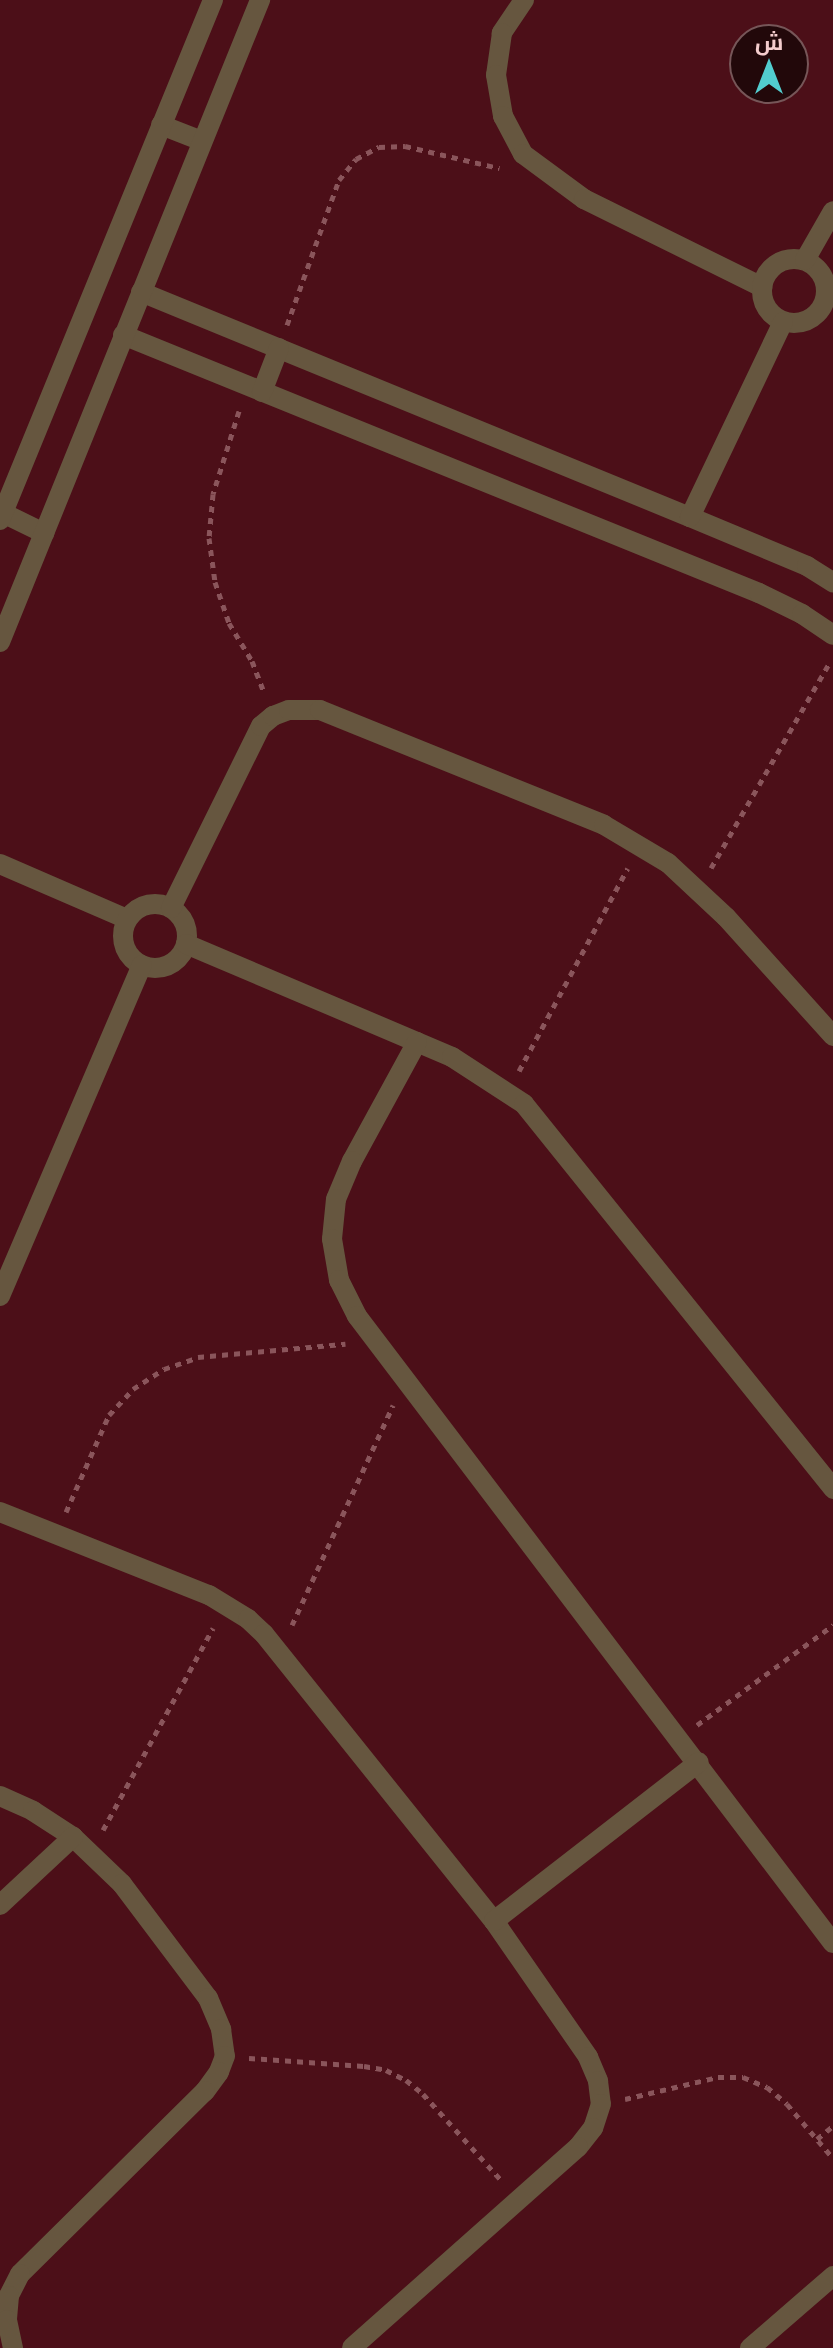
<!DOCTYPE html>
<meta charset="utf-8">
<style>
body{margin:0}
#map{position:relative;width:833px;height:2348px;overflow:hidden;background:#4c0f18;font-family:Mulish,Cairo,sans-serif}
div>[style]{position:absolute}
.path>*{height:5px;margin-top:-2.5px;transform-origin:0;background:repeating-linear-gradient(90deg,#8a555b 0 6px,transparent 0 12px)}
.minor>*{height:20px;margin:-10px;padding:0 10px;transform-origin:10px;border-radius:10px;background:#66563f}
.minor>.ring{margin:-10px;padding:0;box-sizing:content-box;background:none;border:20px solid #66563f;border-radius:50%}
span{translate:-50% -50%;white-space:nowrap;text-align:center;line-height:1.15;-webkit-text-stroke:6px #22080a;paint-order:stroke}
.north{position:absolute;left:729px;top:24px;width:80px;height:80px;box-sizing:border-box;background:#22080a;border:2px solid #765658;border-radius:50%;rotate:0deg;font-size:22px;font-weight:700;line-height:32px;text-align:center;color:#f4cccd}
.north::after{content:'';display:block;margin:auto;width:28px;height:36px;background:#52cdcf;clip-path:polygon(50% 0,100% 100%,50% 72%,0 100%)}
</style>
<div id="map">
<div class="path">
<i style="left:287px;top:325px;width:154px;rotate:-70.3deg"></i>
<i style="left:339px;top:180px;width:27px;rotate:-51deg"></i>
<i style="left:356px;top:159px;width:26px;rotate:-28deg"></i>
<i style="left:379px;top:147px;width:26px;rotate:-2deg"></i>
<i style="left:405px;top:146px;width:97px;rotate:13.2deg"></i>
<i style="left:239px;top:411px;width:87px;rotate:107.4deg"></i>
<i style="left:213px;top:494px;width:44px;rotate:95.2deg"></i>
<i style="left:209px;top:538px;width:44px;rotate:82.2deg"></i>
<i style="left:215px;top:582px;width:43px;rotate:71.1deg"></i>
<i style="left:229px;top:623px;width:44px;rotate:58.8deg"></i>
<i style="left:252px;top:661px;width:34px;rotate:69deg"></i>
<i style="left:711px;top:868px;width:238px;rotate:-60deg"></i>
<i style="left:519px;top:1071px;width:230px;rotate:-61.8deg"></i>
<i style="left:66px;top:1512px;width:106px;rotate:-66.1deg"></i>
<i style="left:109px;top:1415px;width:35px;rotate:-47deg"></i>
<i style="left:133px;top:1389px;width:37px;rotate:-33deg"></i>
<i style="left:164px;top:1369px;width:36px;rotate:-19deg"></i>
<i style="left:198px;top:1357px;width:148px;rotate:-5.1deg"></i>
<i style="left:292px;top:1625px;width:242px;rotate:-65.3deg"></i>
<i style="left:697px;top:1725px;width:169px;rotate:-36.3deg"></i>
<i style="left:103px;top:1830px;width:230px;rotate:-61.4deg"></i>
<i style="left:249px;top:2058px;width:115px;rotate:4deg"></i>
<i style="left:364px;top:2066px;width:22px;rotate:10deg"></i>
<i style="left:386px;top:2070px;width:22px;rotate:27deg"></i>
<i style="left:406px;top:2080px;width:22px;rotate:39deg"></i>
<i style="left:423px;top:2094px;width:116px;rotate:47.8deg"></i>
<i style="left:625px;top:2099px;width:96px;rotate:-13.3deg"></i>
<i style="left:718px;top:2077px;width:25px"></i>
<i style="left:743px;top:2077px;width:26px;rotate:23deg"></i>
<i style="left:767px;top:2087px;width:26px;rotate:40deg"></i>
<i style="left:787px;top:2104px;width:71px;rotate:49.6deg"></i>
<i style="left:817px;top:2139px;width:21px;rotate:-39deg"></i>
</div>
<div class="minor">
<i style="left:524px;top:0;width:40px;rotate:124deg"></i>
<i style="left:502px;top:33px;width:42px;rotate:98.1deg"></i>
<i style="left:496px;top:75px;width:42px;rotate:80.3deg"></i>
<i style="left:503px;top:116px;width:43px;rotate:62.2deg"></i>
<i style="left:523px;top:154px;width:76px;rotate:36.4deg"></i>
<i style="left:584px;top:199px;width:199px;rotate:26.3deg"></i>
<i style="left:161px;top:125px;width:44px;rotate:21.3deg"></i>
<i class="ring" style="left:762px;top:259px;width:44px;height:44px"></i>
<i style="left:805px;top:260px;width:56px;rotate:-60.3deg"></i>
<i style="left:141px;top:292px;width:593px;rotate:22.29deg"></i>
<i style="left:690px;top:517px;width:127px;rotate:22.7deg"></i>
<i style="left:807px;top:566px;width:31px;rotate:32deg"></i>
<i style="left:123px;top:335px;width:686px;rotate:22.08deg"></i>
<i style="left:759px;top:593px;width:48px;rotate:26deg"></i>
<i style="left:802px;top:614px;width:37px;rotate:34deg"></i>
<i style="left:262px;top:392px;width:47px;rotate:-68.9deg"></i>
<i style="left:3px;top:513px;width:46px;rotate:26deg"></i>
<i style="left:690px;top:517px;width:216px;rotate:-64.5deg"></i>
<i style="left:0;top:520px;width:562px;rotate:-67.73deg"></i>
<i style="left:0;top:642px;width:693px;rotate:-67.95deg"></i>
<i style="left:0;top:864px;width:138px;rotate:23.4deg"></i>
<i class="ring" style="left:123px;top:904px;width:44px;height:44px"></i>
<i style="left:171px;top:908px;width:203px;rotate:-63.7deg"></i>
<i style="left:261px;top:726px;width:16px;rotate:-40deg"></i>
<i style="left:273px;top:716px;width:17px;rotate:-21deg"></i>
<i style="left:289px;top:710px;width:31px"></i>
<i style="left:320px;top:710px;width:306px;rotate:22deg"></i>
<i style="left:604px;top:825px;width:74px;rotate:30.7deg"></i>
<i style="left:668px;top:863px;width:79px;rotate:43deg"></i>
<i style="left:726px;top:917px;width:160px;rotate:48deg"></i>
<i style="left:186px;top:944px;width:289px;rotate:23deg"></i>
<i style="left:452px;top:1057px;width:86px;rotate:33.1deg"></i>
<i style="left:524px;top:1104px;width:494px;rotate:51.2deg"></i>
<i style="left:417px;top:1042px;width:136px;rotate:118.6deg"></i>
<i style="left:352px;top:1161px;width:41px;rotate:112.8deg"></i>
<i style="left:336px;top:1199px;width:40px;rotate:95.7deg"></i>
<i style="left:332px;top:1239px;width:42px;rotate:80.3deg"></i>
<i style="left:339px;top:1280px;width:40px;rotate:63.4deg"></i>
<i style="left:357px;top:1316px;width:787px;rotate:52.8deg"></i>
<i style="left:0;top:1296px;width:360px;rotate:-66.8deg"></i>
<i style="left:0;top:1512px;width:225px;rotate:21.7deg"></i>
<i style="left:209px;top:1595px;width:46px;rotate:31.6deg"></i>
<i style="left:248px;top:1619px;width:22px;rotate:43deg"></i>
<i style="left:264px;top:1634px;width:368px;rotate:51.3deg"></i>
<i style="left:494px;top:1921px;width:165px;rotate:55.3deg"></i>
<i style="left:588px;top:2057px;width:26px;rotate:67deg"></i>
<i style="left:598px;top:2081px;width:23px;rotate:83deg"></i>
<i style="left:601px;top:2104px;width:25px;rotate:108deg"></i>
<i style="left:593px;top:2128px;width:24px;rotate:128deg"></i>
<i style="left:578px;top:2147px;width:302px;rotate:138.4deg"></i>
<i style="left:0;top:1796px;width:36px;rotate:24deg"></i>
<i style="left:33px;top:1811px;width:48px;rotate:33deg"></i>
<i style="left:73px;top:1837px;width:68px;rotate:43.8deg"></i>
<i style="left:122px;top:1884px;width:143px;rotate:53deg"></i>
<i style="left:208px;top:1998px;width:34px;rotate:67deg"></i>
<i style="left:221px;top:2029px;width:27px;rotate:82deg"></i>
<i style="left:225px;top:2056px;width:17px;rotate:111deg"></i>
<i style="left:219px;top:2072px;width:24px;rotate:126deg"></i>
<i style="left:205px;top:2091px;width:260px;rotate:135.3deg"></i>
<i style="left:20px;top:2274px;width:25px;rotate:117deg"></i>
<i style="left:9px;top:2296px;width:24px;rotate:95deg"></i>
<i style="left:7px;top:2320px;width:29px;rotate:78deg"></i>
<i style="left:0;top:1905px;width:100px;rotate:-43deg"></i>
<i style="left:494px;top:1921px;width:259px;rotate:-37.8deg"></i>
<i style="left:750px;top:2348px;width:110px;rotate:-40.9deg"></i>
</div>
<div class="north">ش</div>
</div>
